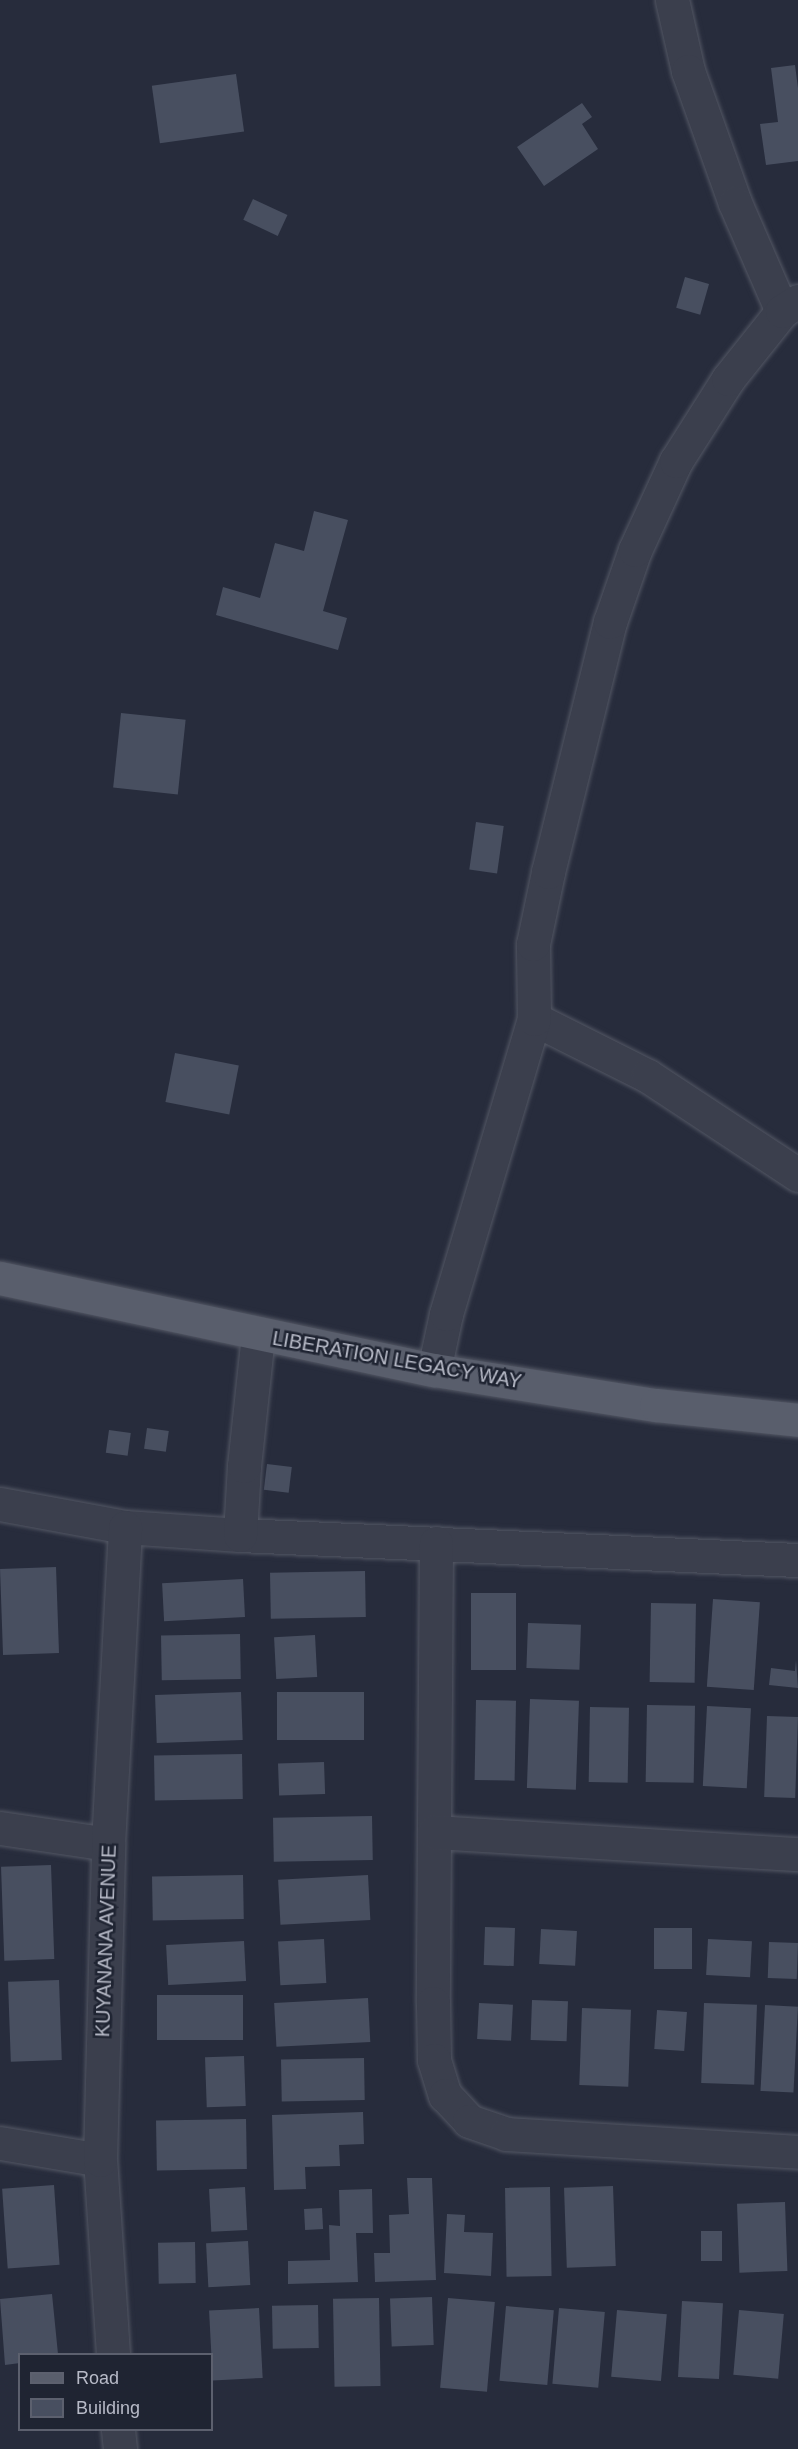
<!DOCTYPE html>
<style>
body{margin:0}
#map{position:relative;width:798px;height:2449px;overflow:hidden;background:#272c3c;font-family:Arial,sans-serif}
div>[style]{position:absolute}
.building>*{inset:0;background:#484f60;transform-origin:0 0}
.roads{filter:drop-shadow(0 0 2px #535764) drop-shadow(0 0 2px #535764)}
.minor>*{height:33px;margin:-16.5px;padding:0 16.5px;transform-origin:16.5px;border-radius:16.5px;background:#3b3f4d}
.major>*{height:33px;margin:-16.5px;padding:0 16.5px;transform-origin:16.5px;border-radius:16.5px;background:#595e6c}
span{translate:-50% -50%;white-space:nowrap;text-align:center;line-height:1.15;-webkit-text-stroke:5px #1f2432;paint-order:stroke}
.street-label{font-size:20px;color:#b7bac7}
.legend{position:absolute;left:18px;top:2353px;width:195px;height:78px;box-sizing:border-box;background:#1f2432;border:2px solid #5c606e;margin:0;padding:8px 10px;list-style:none;font-size:18px;color:#b7bac7}
.legend li{display:flex;align-items:center;gap:12px;height:30px}
.legend b{width:30px;border:2px solid #5c606e}
</style>
<div id="map">
<div class="building">
<i style="clip-path:polygon(795px 65px,798px 88px,798px 161px,766px 165px,760px 124px,778px 122px,771px 68px)"></i>
<i style="left:236px;top:74px;width:58px;height:85px;rotate:82deg"></i>
<i style="clip-path:polygon(582px 103px,592px 117px,582px 124px,598px 149px,544px 186px,517px 147px)"></i>
<i style="left:253px;top:199px;width:38px;height:23px;rotate:25deg"></i>
<i style="left:685px;top:277px;width:25px;height:32px;rotate:16deg"></i>
<i style="clip-path:polygon(314px 511px,348px 520px,323px 611px,347px 618px,338px 650px,216px 615px,223px 587px,260px 598px,275px 543px,304px 551px)"></i>
<i style="left:121px;top:713px;width:65px;height:75px;rotate:6deg"></i>
<i style="left:476px;top:822px;width:28px;height:48px;rotate:8deg"></i>
<i style="left:175px;top:1053px;width:65px;height:50px;rotate:11deg"></i>
<i style="left:147px;top:1428px;width:22px;height:21px;rotate:8deg"></i>
<i style="left:109px;top:1430px;width:22px;height:23px;rotate:8deg"></i>
<i style="left:267px;top:1464px;width:25px;height:26px;rotate:7deg"></i>
<i style="left:56px;top:1567px;width:86px;height:56px;rotate:88deg"></i>
<i style="left:365px;top:1571px;width:46px;height:95px;rotate:89deg"></i>
<i style="left:243px;top:1579px;width:38px;height:81px;rotate:87deg"></i>
<i style="left:471px;top:1593px;width:45px;height:77px"></i>
<i style="left:713px;top:1599px;width:47px;height:88px;rotate:4deg"></i>
<i style="left:651px;top:1603px;width:45px;height:79px;rotate:1deg"></i>
<i style="left:528px;top:1623px;width:53px;height:45px;rotate:2deg"></i>
<i style="left:240px;top:1634px;width:45px;height:79px;rotate:89deg"></i>
<i style="left:315px;top:1635px;width:42px;height:41px;rotate:87deg"></i>
<i style="clip-path:polygon(796px 1660px,798px 1688px,769px 1685px,771px 1668px,795px 1671px)"></i>
<i style="left:241px;top:1692px;width:48px;height:86px;rotate:88deg"></i>
<i style="left:277px;top:1692px;width:87px;height:48px"></i>
<i style="left:530px;top:1699px;width:49px;height:89px;rotate:2deg"></i>
<i style="left:476px;top:1700px;width:40px;height:80px;rotate:1deg"></i>
<i style="left:647px;top:1705px;width:48px;height:77px;rotate:1deg"></i>
<i style="left:707px;top:1706px;width:44px;height:80px;rotate:3deg"></i>
<i style="left:590px;top:1707px;width:39px;height:75px;rotate:1deg"></i>
<i style="left:767px;top:1716px;width:31px;height:81px;rotate:2deg"></i>
<i style="left:242px;top:1754px;width:45px;height:88px;rotate:89deg"></i>
<i style="left:324px;top:1762px;width:32px;height:46px;rotate:88deg"></i>
<i style="left:372px;top:1816px;width:44px;height:99px;rotate:89deg"></i>
<i style="left:51px;top:1865px;width:94px;height:50px;rotate:88deg"></i>
<i style="left:243px;top:1875px;width:44px;height:91px;rotate:89deg"></i>
<i style="left:368px;top:1875px;width:45px;height:90px;rotate:87deg"></i>
<i style="left:485px;top:1927px;width:30px;height:38px;rotate:2deg"></i>
<i style="left:654px;top:1928px;width:38px;height:41px"></i>
<i style="left:541px;top:1929px;width:36px;height:35px;rotate:3deg"></i>
<i style="left:324px;top:1939px;width:44px;height:46px;rotate:87deg"></i>
<i style="left:708px;top:1939px;width:44px;height:36px;rotate:3deg"></i>
<i style="left:244px;top:1941px;width:40px;height:78px;rotate:87deg"></i>
<i style="left:769px;top:1942px;width:29px;height:36px;rotate:2deg"></i>
<i style="left:59px;top:1980px;width:80px;height:51px;rotate:88deg"></i>
<i style="left:243px;top:1995px;width:45px;height:86px;rotate:90deg"></i>
<i style="left:368px;top:1998px;width:44px;height:94px;rotate:87deg"></i>
<i style="left:532px;top:2000px;width:36px;height:40px;rotate:2deg"></i>
<i style="left:479px;top:2003px;width:34px;height:36px;rotate:3deg"></i>
<i style="left:704px;top:2003px;width:53px;height:80px;rotate:2deg"></i>
<i style="left:765px;top:2005px;width:33px;height:86px;rotate:3deg"></i>
<i style="left:582px;top:2008px;width:49px;height:77px;rotate:2deg"></i>
<i style="left:657px;top:2010px;width:30px;height:39px;rotate:4deg"></i>
<i style="left:244px;top:2056px;width:50px;height:39px;rotate:88deg"></i>
<i style="left:364px;top:2058px;width:42px;height:83px;rotate:89deg"></i>
<i style="clip-path:polygon(363px 2112px,364px 2144px,339px 2145px,340px 2166px,305px 2167px,306px 2189px,274px 2190px,272px 2115px)"></i>
<i style="left:246px;top:2119px;width:50px;height:90px;rotate:89deg"></i>
<i style="clip-path:polygon(407px 2178px,432px 2178px,436px 2280px,375px 2282px,374px 2253px,390px 2253px,389px 2215px,409px 2214px)"></i>
<i style="left:54px;top:2185px;width:80px;height:52px;rotate:86deg"></i>
<i style="left:613px;top:2186px;width:80px;height:49px;rotate:88deg"></i>
<i style="left:245px;top:2187px;width:43px;height:36px;rotate:87deg"></i>
<i style="left:550px;top:2187px;width:89px;height:45px;rotate:89deg"></i>
<i style="clip-path:polygon(372px 2189px,373px 2233px,356px 2233px,358px 2282px,288px 2284px,288px 2261px,330px 2260px,329px 2225px,340px 2226px,339px 2190px)"></i>
<i style="left:785px;top:2202px;width:69px;height:48px;rotate:88deg"></i>
<i style="left:322px;top:2208px;width:21px;height:18px;rotate:87deg"></i>
<i style="clip-path:polygon(447px 2214px,465px 2215px,464px 2232px,493px 2233px,491px 2276px,444px 2273px)"></i>
<i style="left:701px;top:2231px;width:21px;height:30px"></i>
<i style="left:248px;top:2241px;width:44px;height:42px;rotate:87deg"></i>
<i style="left:195px;top:2242px;width:41px;height:37px;rotate:89deg"></i>
<i style="clip-path:polygon(52px 2294px,58px 2354px,20px 2354px,20px 2363px,5px 2365px,0 2299px)"></i>
<i style="left:432px;top:2297px;width:48px;height:42px;rotate:88deg"></i>
<i style="left:379px;top:2298px;width:88px;height:46px;rotate:89deg"></i>
<i style="left:448px;top:2298px;width:47px;height:90px;rotate:5deg"></i>
<i style="left:682px;top:2301px;width:41px;height:76px;rotate:3deg"></i>
<i style="left:318px;top:2305px;width:43px;height:46px;rotate:89deg"></i>
<i style="left:506px;top:2306px;width:48px;height:75px;rotate:5deg"></i>
<i style="left:259px;top:2308px;width:70px;height:50px;rotate:87deg"></i>
<i style="left:559px;top:2308px;width:46px;height:76px;rotate:5deg"></i>
<i style="left:617px;top:2310px;width:50px;height:67px;rotate:5deg"></i>
<i style="left:739px;top:2310px;width:45px;height:65px;rotate:5deg"></i>
</div>
<div class="roads">
<div class="minor">
<i style="left:672px;top:0;width:73px;rotate:77.3deg"></i>
<i style="left:688px;top:71px;width:140px;rotate:70.4deg"></i>
<i style="left:735px;top:203px;width:118px;rotate:66.5deg"></i>
<i style="left:534px;top:1019px;width:127px;rotate:26.6deg"></i>
<i style="left:648px;top:1076px;width:180px;rotate:33.4deg"></i>
<i style="left:434px;top:1370px;width:57px;rotate:-77.9deg"></i>
<i style="left:446px;top:1314px;width:308px;rotate:-73.4deg"></i>
<i style="left:534px;top:1019px;width:75px;rotate:-90.8deg"></i>
<i style="left:533px;top:944px;width:74px;rotate:-78.2deg"></i>
<i style="left:548px;top:872px;width:258px;rotate:-76.1deg"></i>
<i style="left:610px;top:622px;width:76px;rotate:-70.9deg"></i>
<i style="left:635px;top:550px;width:98px;rotate:-65.3deg"></i>
<i style="left:676px;top:461px;width:97px;rotate:-57.6deg"></i>
<i style="left:728px;top:379px;width:87px;rotate:-51.5deg"></i>
<i style="left:782px;top:311px;width:19px;rotate:-32deg"></i>
<i style="left:0;top:1504px;width:127px;rotate:10.4deg"></i>
<i style="left:125px;top:1527px;width:115px;rotate:4deg"></i>
<i style="left:240px;top:1535px;width:559px;rotate:2.57deg"></i>
<i style="left:240px;top:1535px;width:69px;rotate:-86.7deg"></i>
<i style="left:244px;top:1466px;width:132px;rotate:-83.9deg"></i>
<i style="left:436px;top:1543px;width:460px;rotate:90.4deg"></i>
<i style="left:433px;top:2003px;width:57px;rotate:89deg"></i>
<i style="left:434px;top:2060px;width:37px;rotate:73deg"></i>
<i style="left:445px;top:2095px;width:35px;rotate:47deg"></i>
<i style="left:469px;top:2121px;width:39px;rotate:19deg"></i>
<i style="left:506px;top:2134px;width:293px;rotate:3.5deg"></i>
<i style="left:0;top:1828px;width:109px;rotate:8.4deg"></i>
<i style="left:434px;top:1832px;width:365px;rotate:3.5deg"></i>
<i style="left:0;top:2143px;width:101px;rotate:9.6deg"></i>
<i style="left:113px;top:2354px;width:194px;rotate:-93.8deg"></i>
<i style="left:100px;top:2160px;width:316px;rotate:-88.5deg"></i>
<i style="left:108px;top:1844px;width:317px;rotate:-86.9deg"></i>
<i style="left:118px;top:2430px;width:19px;rotate:84deg"></i>
</div>
<div class="major">
<i style="left:0;top:1278px;width:444px;rotate:12deg"></i>
<i style="left:434px;top:1370px;width:225px;rotate:9deg"></i>
<i style="left:656px;top:1405px;width:143px;rotate:6deg"></i>
</div>
</div>
<div class="street-label">
<span style="left:397px;top:1360px;rotate:10deg">LIBERATION LEGACY WAY</span>
<span style="left:106px;top:1941px;rotate:-88deg">KUYANANA AVENUE</span>
</div>
<ul class="legend">
<li><b style="height:8px;background:#595e6c"></b>Road</li>
<li><b style="height:16px;background:#484f60"></b>Building</li>
</ul>
</div>
